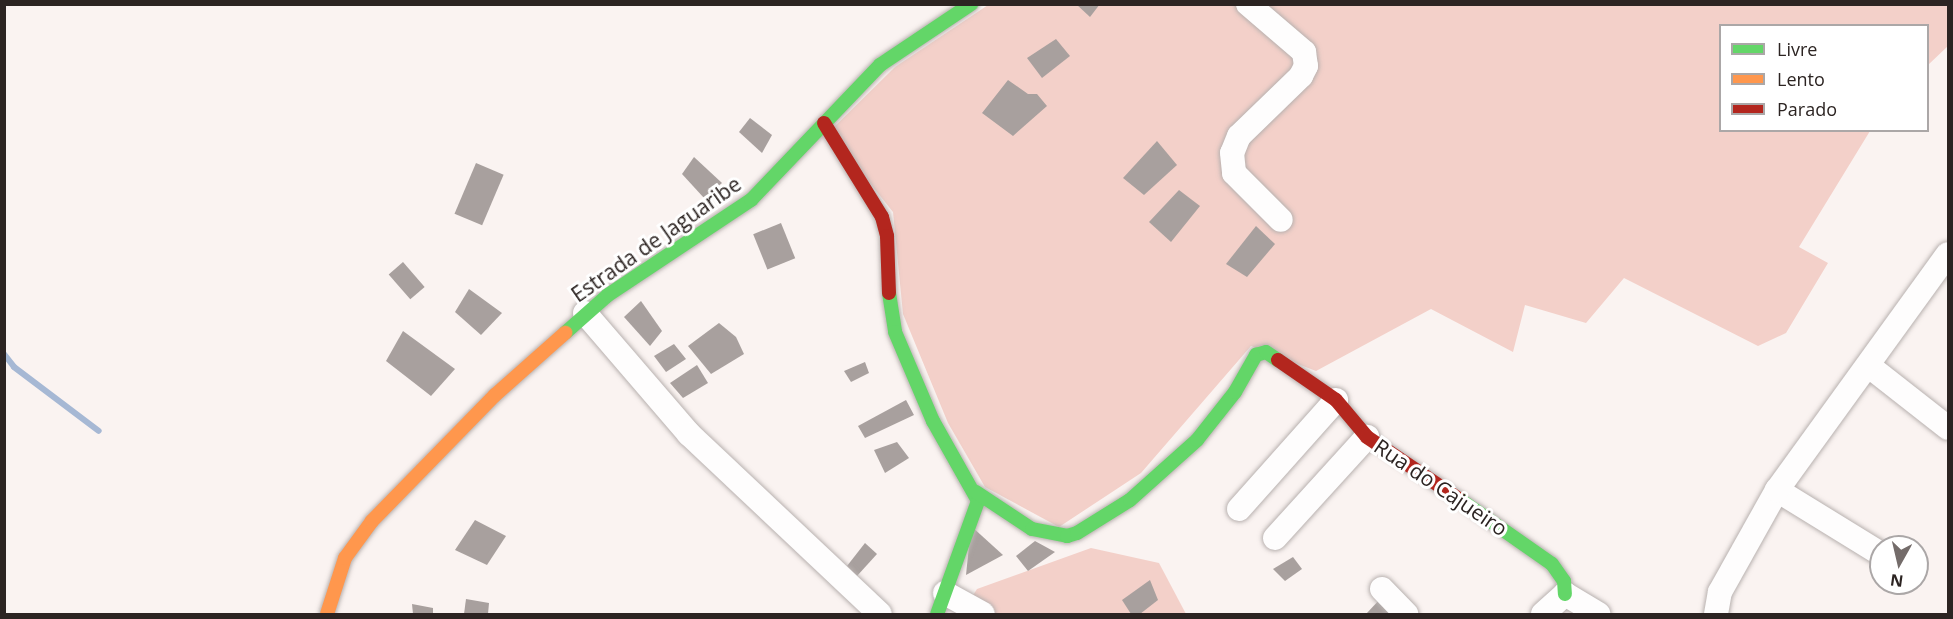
<!DOCTYPE html>
<style>
body{margin:0}
#map{position:relative;width:1953px;height:619px;overflow:hidden;background:#faf3f1;font-family:"Open Sans",sans-serif}
div>[style]{position:absolute}
.forest>*{inset:0;background:#f3d0c9}
.stream>*{height:6px;margin:-3px;padding:0 3px;transform-origin:3px;border-radius:3px;background:#a6b8d4}
.building>*{inset:0;background:#a8a09e;transform-origin:0 0}
.roads{filter:drop-shadow(0 0 2px #b8b1af) drop-shadow(0 0 2px #b8b1af)}
.street>*{height:24px;margin:-12px;padding:0 12px;transform-origin:12px;border-radius:12px;background:#fefdfd}
.fast>*{height:14px;margin:-7px;padding:0 7px;transform-origin:7px;border-radius:7px;background:#63d668}
.slow>*{height:14px;margin:-7px;padding:0 7px;transform-origin:7px;border-radius:7px;background:#ff974d}
.jam>*{height:14px;margin:-7px;padding:0 7px;transform-origin:7px;border-radius:7px;background:#b3261e}
span{translate:-50% -50%;white-space:nowrap;text-align:center;line-height:1.15;-webkit-text-stroke:6px #fff;paint-order:stroke}
.street-label{font-size:21px;color:#2c2422}
.frame{position:absolute;inset:0;border:6px solid #2c2422;pointer-events:none}
.legend{position:absolute;left:1719px;top:24px;width:210px;height:108px;box-sizing:border-box;background:#fff;border:2px solid #aba7a7;margin:0;padding:8px 10px;list-style:none;font-size:18px;color:#2c2422}
.legend li{display:flex;align-items:center;gap:12px;height:30px}
.legend b{width:30px;border:2px solid #aba7a7}
.north{position:absolute;left:1869px;top:535px;width:60px;height:60px;box-sizing:border-box;background:#fff;border:2px solid #aba7a7;border-radius:50%;rotate:188deg;font-size:16px;font-weight:700;line-height:24px;text-align:center;color:#2c2422}
.north::after{content:'';display:block;margin:auto;width:21px;height:27px;background:#746c6a;clip-path:polygon(50% 0,100% 100%,50% 72%,0 100%)}
</style>
<div id="map">
<div class="forest">
<i style="clip-path:polygon(988px 5px,1948px 5px,1948px 46px,1928px 65px,1928px 26px,1720px 26px,1720px 130px,1870px 131px,1799px 247px,1828px 263px,1786px 333px,1758px 346px,1624px 278px,1586px 323px,1525px 305px,1513px 352px,1431px 309px,1316px 371px,1251px 346px,1141px 473px,1059px 527px,985px 487px,948px 423px,903px 314px,893px 212px,829px 132px,895px 67px)"></i>
<i style="clip-path:polygon(1091px 548px,1159px 563px,1186px 614px,961px 614px,977px 589px)"></i>
</div>
<div class="stream">
<i style="left:4px;top:354px;width:16px;rotate:52deg"></i>
<i style="left:14px;top:367px;width:106px;rotate:37deg"></i>
</div>
<div class="building">
<i style="clip-path:polygon(1076px 4px,1100px 4px,1090px 17px)"></i>
<i style="clip-path:polygon(1056px 39px,1070px 56px,1042px 78px,1027px 58px)"></i>
<i style="clip-path:polygon(1008px 80px,1028px 94px,1037px 94px,1047px 106px,1013px 136px,982px 113px)"></i>
<i style="clip-path:polygon(750px 118px,772px 135px,762px 153px,739px 132px)"></i>
<i style="clip-path:polygon(1157px 141px,1177px 165px,1144px 195px,1123px 178px)"></i>
<i style="clip-path:polygon(694px 157px,722px 183px,704px 198px,682px 174px)"></i>
<i style="left:476px;top:163px;width:30px;height:55px;rotate:23deg"></i>
<i style="clip-path:polygon(1179px 190px,1200px 206px,1171px 242px,1149px 222px)"></i>
<i style="left:781px;top:223px;width:38px;height:30px;rotate:68deg"></i>
<i style="clip-path:polygon(1256px 226px,1275px 244px,1247px 277px,1226px 264px)"></i>
<i style="left:403px;top:262px;width:33px;height:19px;rotate:49deg"></i>
<i style="clip-path:polygon(469px 289px,502px 313px,481px 335px,455px 312px)"></i>
<i style="clip-path:polygon(641px 301px,662px 331px,650px 346px,624px 317px)"></i>
<i style="clip-path:polygon(719px 323px,736px 337px,744px 354px,711px 374px,688px 346px)"></i>
<i style="clip-path:polygon(403px 331px,455px 369px,431px 396px,386px 361px)"></i>
<i style="clip-path:polygon(674px 344px,686px 359px,666px 372px,654px 356px)"></i>
<i style="clip-path:polygon(865px 362px,869px 373px,851px 382px,844px 371px)"></i>
<i style="clip-path:polygon(697px 365px,708px 383px,683px 398px,670px 383px)"></i>
<i style="clip-path:polygon(906px 400px,914px 415px,865px 438px,858px 426px)"></i>
<i style="clip-path:polygon(897px 442px,909px 458px,885px 473px,874px 450px)"></i>
<i style="clip-path:polygon(475px 520px,506px 536px,487px 565px,455px 550px)"></i>
<i style="clip-path:polygon(971px 526px,1003px 555px,966px 575px)"></i>
<i style="clip-path:polygon(1035px 541px,1055px 552px,1028px 571px,1016px 556px)"></i>
<i style="clip-path:polygon(865px 543px,877px 554px,857px 576px,847px 566px)"></i>
<i style="clip-path:polygon(1293px 557px,1302px 569px,1285px 581px,1273px 569px)"></i>
<i style="clip-path:polygon(1150px 580px,1158px 600px,1140px 614px,1131px 614px,1122px 600px)"></i>
<i style="clip-path:polygon(1382px 597px,1396px 614px,1366px 614px)"></i>
<i style="clip-path:polygon(466px 599px,489px 603px,488px 614px,464px 614px)"></i>
<i style="clip-path:polygon(412px 604px,433px 608px,433px 614px,413px 614px)"></i>
</div>
<div class="roads">
<div class="street">
<i style="left:1248px;top:4px;width:74px;rotate:40.6deg"></i>
<i style="left:1304px;top:52px;width:14px;rotate:82deg"></i>
<i style="left:1306px;top:66px;width:11px;rotate:117deg"></i>
<i style="left:1301px;top:76px;width:86px;rotate:135.9deg"></i>
<i style="left:1239px;top:136px;width:18px;rotate:112deg"></i>
<i style="left:1232px;top:153px;width:20px;rotate:84deg"></i>
<i style="left:1234px;top:173px;width:66px;rotate:45deg"></i>
<i style="left:585px;top:313px;width:160px;rotate:49.3deg"></i>
<i style="left:689px;top:434px;width:262px;rotate:43.3deg"></i>
<i style="left:1869px;top:366px;width:100px;rotate:38.1deg"></i>
<i style="left:1777px;top:490px;width:122px;rotate:31.6deg"></i>
<i style="left:1239px;top:509px;width:146px;rotate:-48.3deg"></i>
<i style="left:1275px;top:538px;width:137px;rotate:-47.7deg"></i>
<i style="left:1382px;top:589px;width:35px;rotate:46deg"></i>
<i style="left:945px;top:593px;width:43px;rotate:28.9deg"></i>
<i style="left:1543px;top:614px;width:30px;rotate:-42deg"></i>
<i style="left:1565px;top:594px;width:39px;rotate:31deg"></i>
<i style="left:1716px;top:614px;width:22px;rotate:-80deg"></i>
<i style="left:1720px;top:592px;width:117px;rotate:-60.8deg"></i>
<i style="left:1777px;top:490px;width:291px;rotate:-54.1deg"></i>
</div>
<div class="fast">
<i style="left:889px;top:293px;width:39px;rotate:81deg"></i>
<i style="left:895px;top:332px;width:97px;rotate:66.9deg"></i>
<i style="left:933px;top:421px;width:92px;rotate:60.6deg"></i>
<i style="left:978px;top:501px;width:120px;rotate:109.9deg"></i>
<i style="left:565px;top:333px;width:57px;rotate:-41.5deg"></i>
<i style="left:608px;top:295px;width:172px;rotate:-33.6deg"></i>
<i style="left:751px;top:200px;width:187px;rotate:-46.3deg"></i>
<i style="left:880px;top:65px;width:110px;rotate:-33.8deg"></i>
<i style="left:976px;top:492px;width:67px;rotate:33.5deg"></i>
<i style="left:1032px;top:529px;width:36px;rotate:11deg"></i>
<i style="left:1067px;top:536px;width:10px;rotate:-17deg"></i>
<i style="left:1077px;top:533px;width:62px;rotate:-31.9deg"></i>
<i style="left:1130px;top:500px;width:90px;rotate:-41.8deg"></i>
<i style="left:1197px;top:440px;width:61px;rotate:-51.6deg"></i>
<i style="left:1235px;top:392px;width:43px;rotate:-60.4deg"></i>
<i style="left:1256px;top:355px;width:10px;rotate:-17deg"></i>
<i style="left:1266px;top:352px;width:14px;rotate:34deg"></i>
<i style="left:1459px;top:499px;width:113px;rotate:35deg"></i>
<i style="left:1552px;top:564px;width:21px;rotate:55deg"></i>
<i style="left:1564px;top:581px;width:13px;rotate:86deg"></i>
</div>
<div class="slow">
<i style="left:327px;top:614px;width:59px;rotate:-72.2deg"></i>
<i style="left:345px;top:558px;width:46px;rotate:-53.9deg"></i>
<i style="left:372px;top:521px;width:176px;rotate:-45.7deg"></i>
<i style="left:495px;top:395px;width:94px;rotate:-41.5deg"></i>
</div>
<div class="jam">
<i style="left:824px;top:123px;width:110px;rotate:58.3deg"></i>
<i style="left:882px;top:217px;width:20px;rotate:75deg"></i>
<i style="left:887px;top:236px;width:57px;rotate:88deg"></i>
<i style="left:1278px;top:360px;width:70px;rotate:34.6deg"></i>
<i style="left:1336px;top:400px;width:48px;rotate:50deg"></i>
<i style="left:1367px;top:437px;width:111px;rotate:34deg"></i>
</div>
</div>
<div class="street-label">
<span style="left:656px;top:239px;rotate:-35deg">Estrada de Jaguaribe</span>
<span style="left:1441px;top:487px;rotate:34deg">Rua do Cajueiro</span>
</div>
<div class="frame"></div>
<ul class="legend">
<li><b style="height:8px;background:#63d668"></b>Livre</li>
<li><b style="height:8px;background:#ff974d"></b>Lento</li>
<li><b style="height:8px;background:#b3261e"></b>Parado</li>
</ul>
<div class="north">N</div>
</div>
